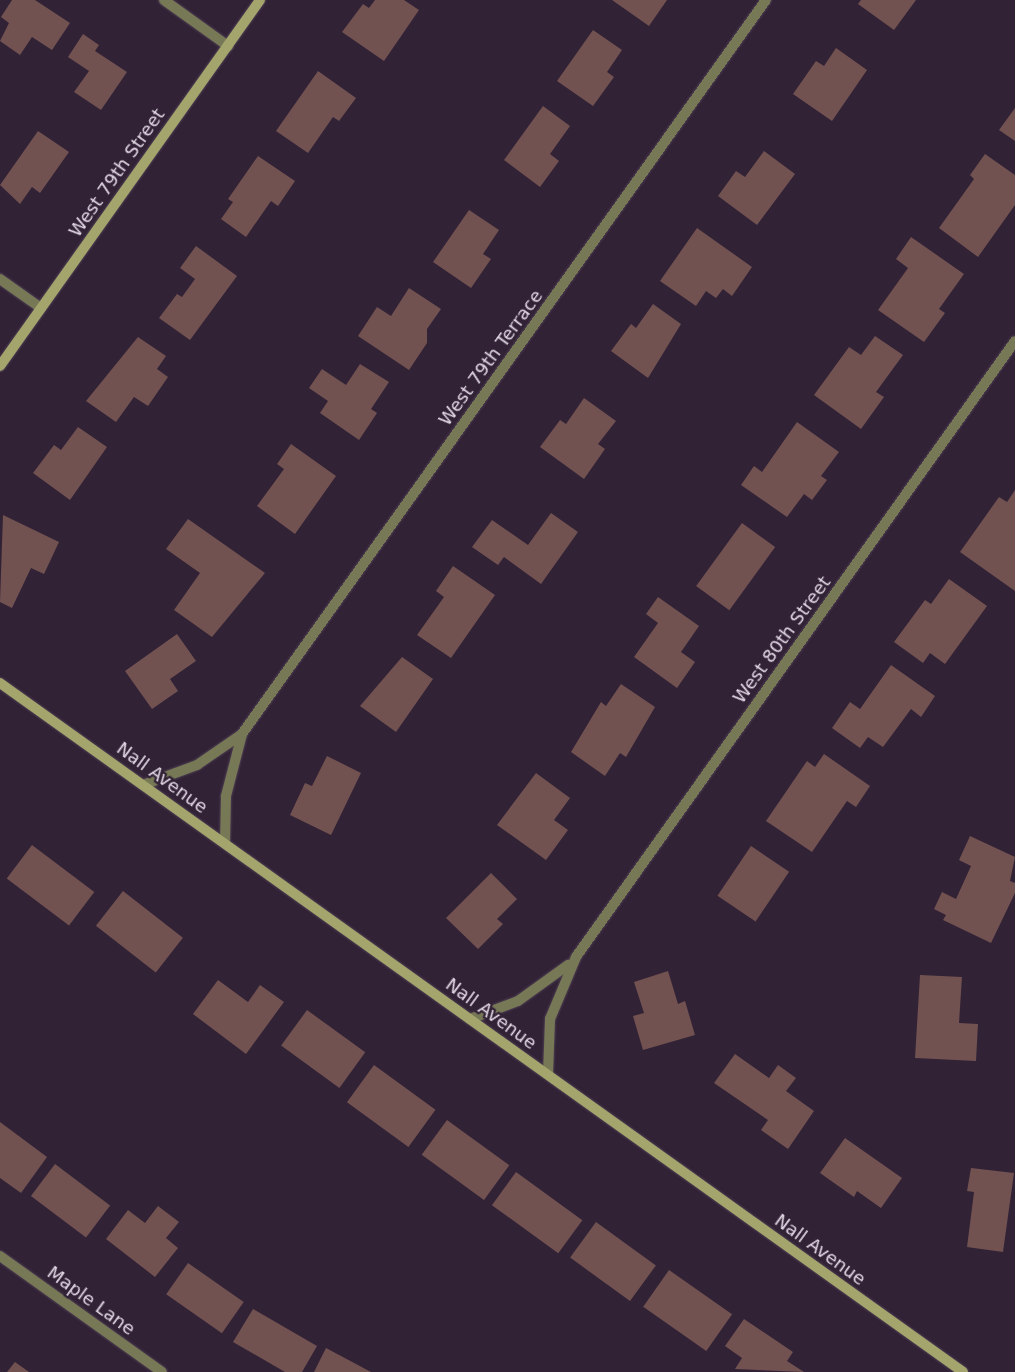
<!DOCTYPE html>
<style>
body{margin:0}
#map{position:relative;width:1015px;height:1372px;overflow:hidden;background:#322236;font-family:"DejaVu Sans",sans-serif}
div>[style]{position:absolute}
.building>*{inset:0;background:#715251;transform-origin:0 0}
.roads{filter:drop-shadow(0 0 1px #4e3f52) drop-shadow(0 0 1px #4e3f52)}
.street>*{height:10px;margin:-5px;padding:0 5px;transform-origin:5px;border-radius:5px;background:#777856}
.secondary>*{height:10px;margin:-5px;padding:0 5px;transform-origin:5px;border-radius:5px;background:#a4a56d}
span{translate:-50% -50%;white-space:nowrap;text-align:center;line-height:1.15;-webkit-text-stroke:4.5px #322236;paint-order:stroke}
.street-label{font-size:18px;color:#e3d9e6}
</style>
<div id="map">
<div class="building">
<i style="clip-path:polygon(12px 0,35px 0,70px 23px,52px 50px,32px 37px,20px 55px,0 41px,9px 23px,1px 17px)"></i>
<i style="clip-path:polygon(375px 0,404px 0,419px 10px,384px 61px,342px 32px,363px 4px,369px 8px)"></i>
<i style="clip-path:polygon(612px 0,667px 0,649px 26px)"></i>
<i style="clip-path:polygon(861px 0,916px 0,894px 30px,858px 4px)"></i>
<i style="clip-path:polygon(593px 30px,622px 50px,607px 72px,614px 77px,593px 106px,557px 81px)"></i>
<i style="clip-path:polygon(83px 34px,99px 45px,95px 51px,127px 72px,101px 110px,74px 92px,89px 71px,68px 57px)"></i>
<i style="clip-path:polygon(836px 48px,867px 70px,832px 121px,793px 94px,816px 61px,824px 66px)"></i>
<i style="clip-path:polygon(318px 71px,356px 98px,339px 121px,333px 117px,308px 153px,276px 131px)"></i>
<i style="clip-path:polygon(543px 106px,570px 126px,550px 154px,559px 161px,540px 187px,504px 160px)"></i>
<i style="clip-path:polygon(1015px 108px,1015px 141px,999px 130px)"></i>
<i style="clip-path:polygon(38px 131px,69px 152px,40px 193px,32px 187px,20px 204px,0 185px)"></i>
<i style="clip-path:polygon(764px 151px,795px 174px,757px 225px,718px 196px,736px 171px,745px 177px)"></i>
<i style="clip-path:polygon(985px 154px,1015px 175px,1015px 205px,978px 257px,939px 228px,974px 179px,970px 175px)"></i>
<i style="clip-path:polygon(258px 156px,295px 181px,278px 206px,271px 201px,246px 237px,221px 219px,233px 202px,228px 199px)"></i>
<i style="clip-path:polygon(469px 210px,499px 230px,483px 254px,491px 259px,471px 288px,433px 262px)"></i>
<i style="clip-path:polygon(697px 228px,752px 267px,732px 296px,723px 289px,716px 298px,706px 291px,696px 306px,660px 281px)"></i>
<i style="clip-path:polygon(911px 237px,964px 274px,939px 309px,945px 313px,924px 342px,878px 310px,908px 268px,896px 259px)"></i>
<i style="clip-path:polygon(196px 246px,237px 276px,190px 340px,159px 318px,177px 294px,182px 297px,195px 279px,180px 268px)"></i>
<i style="clip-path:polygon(409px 288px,441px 309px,427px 329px,427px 343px,409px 370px,358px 336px,377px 307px,391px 316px)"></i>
<i style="clip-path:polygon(653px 304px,681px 324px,648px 378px,611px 351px,631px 324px,636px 328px)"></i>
<i style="clip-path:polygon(875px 336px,903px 355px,876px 392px,884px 397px,861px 429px,814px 395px,849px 347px,861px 355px)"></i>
<i style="clip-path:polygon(138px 337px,166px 356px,157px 369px,168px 377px,148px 406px,134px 397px,116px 422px,86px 401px)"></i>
<i style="clip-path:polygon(360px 364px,389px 382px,371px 409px,377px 413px,359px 440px,320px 413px,328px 401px,309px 388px,322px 369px,346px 385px)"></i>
<i style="clip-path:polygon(584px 398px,616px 421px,598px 444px,605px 449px,584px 479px,540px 447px,560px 420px,566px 424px)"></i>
<i style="clip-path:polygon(797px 422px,839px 452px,821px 476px,827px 480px,812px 500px,804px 494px,787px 517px,741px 485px,754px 466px,762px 472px)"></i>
<i style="clip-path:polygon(78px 427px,107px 447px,70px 500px,33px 473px,54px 445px,61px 450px)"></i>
<i style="clip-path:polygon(291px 444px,336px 476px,295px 534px,257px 506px,284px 469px,277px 464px)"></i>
<i style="clip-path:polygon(1015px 490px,1015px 591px,960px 552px,999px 497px,1007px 502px)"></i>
<i style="clip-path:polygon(551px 513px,578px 532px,541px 584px,504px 557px,498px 565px,472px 547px,492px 520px,528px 545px)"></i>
<i style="clip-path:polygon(3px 515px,59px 542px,44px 574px,31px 568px,12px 608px,0 602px)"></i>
<i style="clip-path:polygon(188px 519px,265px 573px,212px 637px,174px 610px,200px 573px,166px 549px)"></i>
<i style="left:742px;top:523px;width:41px;height:78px;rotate:36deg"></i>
<i style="clip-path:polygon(453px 566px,495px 595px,451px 658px,417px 635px,444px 597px,436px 591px)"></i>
<i style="clip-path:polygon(949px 579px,987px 606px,945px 664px,930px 653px,923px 663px,894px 642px,925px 600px,931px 604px)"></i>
<i style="clip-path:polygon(658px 597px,699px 626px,681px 652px,695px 662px,677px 688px,634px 657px,658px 623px,646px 614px)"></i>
<i style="clip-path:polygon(177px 634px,196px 661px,170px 679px,178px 691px,152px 709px,125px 671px)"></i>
<i style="clip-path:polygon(402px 657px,433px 679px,396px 732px,360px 706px)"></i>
<i style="clip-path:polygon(891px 665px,935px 696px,921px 717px,911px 709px,883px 747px,868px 737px,860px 748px,832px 728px,850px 702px,860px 709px)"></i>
<i style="clip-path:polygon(621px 684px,655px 707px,626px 757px,620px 753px,605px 776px,571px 752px,601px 702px,606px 706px)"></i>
<i style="clip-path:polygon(824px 754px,870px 786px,856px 807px,847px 801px,812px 852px,766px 821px,807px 761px,815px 767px)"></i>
<i style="clip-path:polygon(327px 756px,361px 773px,331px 835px,290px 815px,305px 783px,312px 786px)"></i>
<i style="clip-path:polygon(536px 773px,570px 798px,554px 820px,568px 830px,546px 860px,497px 825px)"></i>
<i style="clip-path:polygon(970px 836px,1015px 857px,1010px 881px,1015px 883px,1015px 893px,991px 943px,943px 920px,946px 915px,934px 909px,942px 892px,956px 899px,971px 866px,959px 860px)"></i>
<i style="left:32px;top:845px;width:78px;height:42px;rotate:37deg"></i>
<i style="left:751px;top:846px;width:46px;height:60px;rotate:34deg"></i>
<i style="clip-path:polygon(491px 873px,517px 899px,497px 919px,503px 924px,478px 949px,446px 918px)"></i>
<i style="left:123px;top:891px;width:76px;height:44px;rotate:38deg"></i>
<i style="clip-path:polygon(668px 971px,678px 1004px,685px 1001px,695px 1035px,643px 1050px,633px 1016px,644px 1013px,634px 982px)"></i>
<i style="clip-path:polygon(920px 975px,962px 977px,959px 1023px,978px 1024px,976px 1061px,915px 1058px)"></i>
<i style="clip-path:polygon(218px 980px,248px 1002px,260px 985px,284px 1002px,246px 1054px,193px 1014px)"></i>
<i style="left:307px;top:1010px;width:72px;height:44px;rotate:36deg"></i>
<i style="clip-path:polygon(735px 1054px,769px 1078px,778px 1065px,796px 1078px,786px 1091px,814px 1111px,788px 1149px,761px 1130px,768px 1120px,714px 1083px)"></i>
<i style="left:374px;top:1065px;width:76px;height:46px;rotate:36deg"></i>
<i style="left:447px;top:1120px;width:77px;height:43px;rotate:36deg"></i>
<i style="clip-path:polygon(0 1122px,47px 1157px,21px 1193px,0 1178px)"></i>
<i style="clip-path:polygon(845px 1138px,902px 1178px,881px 1208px,857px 1191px,854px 1197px,820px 1173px)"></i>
<i style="left:55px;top:1164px;width:69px;height:40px;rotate:37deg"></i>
<i style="clip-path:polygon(971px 1168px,1014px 1173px,1003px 1252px,967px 1247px,974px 1192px,967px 1191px)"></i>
<i style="left:516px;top:1172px;width:82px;height:41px;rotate:36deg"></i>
<i style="clip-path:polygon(158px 1206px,179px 1222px,166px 1238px,178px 1248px,155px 1277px,106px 1239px,128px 1210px,145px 1223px)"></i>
<i style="left:596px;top:1222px;width:74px;height:44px;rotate:36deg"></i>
<i style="left:188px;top:1263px;width:68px;height:38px;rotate:35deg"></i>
<i style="left:669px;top:1270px;width:77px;height:45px;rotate:35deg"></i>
<i style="clip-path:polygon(253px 1309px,317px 1346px,302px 1372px,285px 1372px,233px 1342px)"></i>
<i style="clip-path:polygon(744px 1319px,793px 1352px,787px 1361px,804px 1372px,735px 1369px,742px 1358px,725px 1346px)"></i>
<i style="clip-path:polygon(326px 1348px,371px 1372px,314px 1372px)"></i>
<i style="clip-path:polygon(15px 1362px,29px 1372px,7px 1372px)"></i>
</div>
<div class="roads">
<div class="street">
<i style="left:164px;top:0;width:79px;rotate:35.7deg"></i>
<i style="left:0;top:279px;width:50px;rotate:35.3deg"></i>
<i style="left:143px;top:785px;width:58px;rotate:-20.3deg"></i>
<i style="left:197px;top:765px;width:55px;rotate:-34.6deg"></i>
<i style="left:242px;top:734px;width:902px;rotate:-54.48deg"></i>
<i style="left:225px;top:843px;width:47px;rotate:-88.8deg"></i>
<i style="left:226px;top:796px;width:64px;rotate:-75.5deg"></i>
<i style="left:470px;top:1019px;width:51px;rotate:-20.6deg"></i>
<i style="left:518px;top:1001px;width:62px;rotate:-35.8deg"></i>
<i style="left:548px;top:1074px;width:55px;rotate:-87.9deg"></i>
<i style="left:550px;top:1019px;width:67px;rotate:-67.2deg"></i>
<i style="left:576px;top:957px;width:756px;rotate:-54.52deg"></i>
<i style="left:0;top:1256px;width:199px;rotate:35.6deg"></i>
</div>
<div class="secondary">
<i style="left:0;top:366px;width:449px;rotate:-54.6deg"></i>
<i style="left:0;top:683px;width:1184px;rotate:35.58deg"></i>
</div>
</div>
<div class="street-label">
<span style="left:117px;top:173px;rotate:-55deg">West 79th Street</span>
<span style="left:491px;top:358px;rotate:-54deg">West 79th Terrace</span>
<span style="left:782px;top:640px;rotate:-54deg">West 80th Street</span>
<span style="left:162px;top:778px;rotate:36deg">Nall Avenue</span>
<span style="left:491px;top:1014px;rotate:36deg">Nall Avenue</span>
<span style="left:820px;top:1250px;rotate:36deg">Nall Avenue</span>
<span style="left:91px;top:1301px;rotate:36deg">Maple Lane</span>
</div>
</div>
